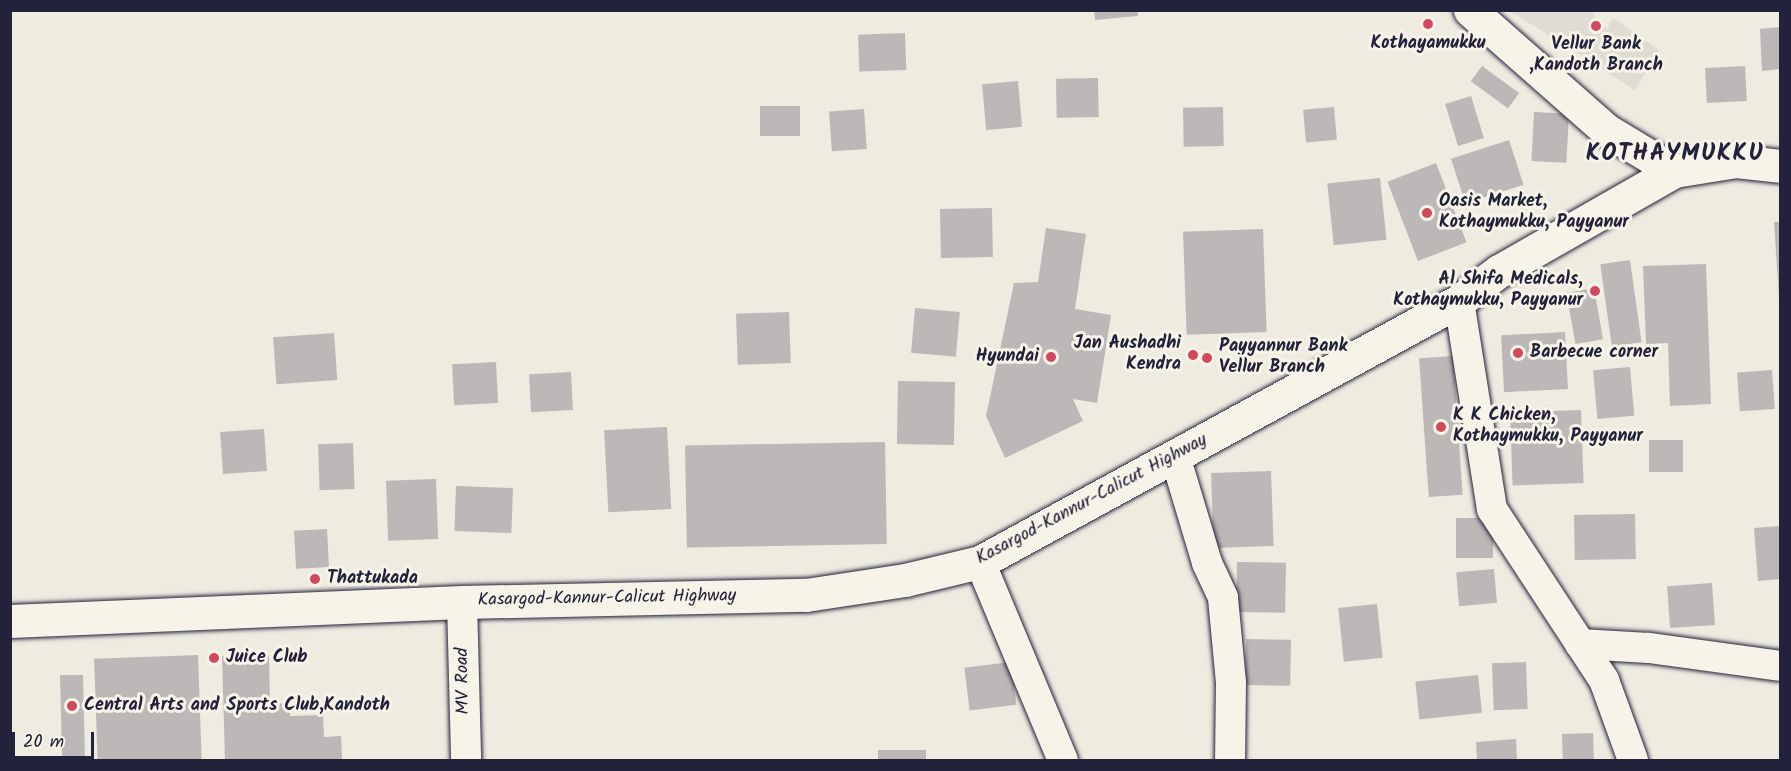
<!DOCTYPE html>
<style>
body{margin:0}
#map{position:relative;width:1791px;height:771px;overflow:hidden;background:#eeebe1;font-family:Kalam,sans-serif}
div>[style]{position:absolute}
.built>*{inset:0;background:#dfdcd4}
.building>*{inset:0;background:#bbb8b7;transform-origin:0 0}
.roads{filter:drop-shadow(0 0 2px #22223b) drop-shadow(0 0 2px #22223b)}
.minor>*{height:30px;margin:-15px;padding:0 15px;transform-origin:15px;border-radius:15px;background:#f7f3e8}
.major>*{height:33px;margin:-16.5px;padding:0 16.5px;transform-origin:16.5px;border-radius:16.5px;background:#f7f3e8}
.highway>*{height:33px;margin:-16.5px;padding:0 16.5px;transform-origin:16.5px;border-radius:16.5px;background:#f7f3e8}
.dots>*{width:16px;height:16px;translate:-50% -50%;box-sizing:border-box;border:3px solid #f7f3e8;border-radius:50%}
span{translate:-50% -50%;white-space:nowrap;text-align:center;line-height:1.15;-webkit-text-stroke:6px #f7f3e8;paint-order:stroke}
.poi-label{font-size:18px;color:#22223b;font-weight:700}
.left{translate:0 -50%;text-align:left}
.right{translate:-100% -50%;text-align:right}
.street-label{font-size:18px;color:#22223b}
.district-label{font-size:24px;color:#22223b;font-weight:700;letter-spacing:1.5px}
.frame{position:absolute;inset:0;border:12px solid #22223b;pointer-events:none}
.scale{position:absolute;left:12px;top:732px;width:82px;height:27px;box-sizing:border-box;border:3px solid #22223b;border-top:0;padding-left:8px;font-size:18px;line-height:21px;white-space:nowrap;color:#22223b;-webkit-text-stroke:4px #f7f3e8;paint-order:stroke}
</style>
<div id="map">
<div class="built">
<i style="clip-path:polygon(1510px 11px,1592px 11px,1599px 24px,1607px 29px,1613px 18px,1659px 50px,1635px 90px)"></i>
</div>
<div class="building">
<i style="clip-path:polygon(1094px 10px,1138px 10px,1138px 16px,1095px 20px)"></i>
<i style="clip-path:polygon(1780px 27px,1780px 69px,1762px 71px,1760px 29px)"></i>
<i style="left:905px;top:33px;width:37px;height:47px;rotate:88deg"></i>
<i style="left:1482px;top:66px;width:46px;height:19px;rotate:36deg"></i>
<i style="left:1745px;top:66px;width:35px;height:40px;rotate:87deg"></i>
<i style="left:1098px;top:78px;width:39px;height:42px;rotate:89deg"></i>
<i style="left:1018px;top:81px;width:46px;height:36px;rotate:85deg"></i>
<i style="left:1471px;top:96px;width:44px;height:27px;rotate:73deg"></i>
<i style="left:760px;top:106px;width:40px;height:30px"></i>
<i style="left:1223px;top:107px;width:39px;height:40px;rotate:89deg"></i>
<i style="left:1334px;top:107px;width:33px;height:31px;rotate:85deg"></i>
<i style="left:864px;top:109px;width:40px;height:35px;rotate:86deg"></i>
<i style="left:1534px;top:112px;width:35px;height:49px;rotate:3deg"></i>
<i style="left:1509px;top:140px;width:47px;height:61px;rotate:72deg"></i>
<i style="left:1436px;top:163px;width:85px;height:52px;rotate:69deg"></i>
<i style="left:1380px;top:178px;width:62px;height:53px;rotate:84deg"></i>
<i style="left:992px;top:208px;width:49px;height:52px;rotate:89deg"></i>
<i style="clip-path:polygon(1774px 222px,1780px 222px,1780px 298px,1779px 298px)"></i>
<i style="clip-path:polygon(1046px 228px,1086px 234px,1075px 309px,1111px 315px,1097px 403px,1073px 399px,1083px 421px,1005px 458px,986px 416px,1014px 283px,1038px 282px)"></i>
<i style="left:1263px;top:229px;width:103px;height:80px;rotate:88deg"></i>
<i style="left:1630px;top:260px;width:83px;height:30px;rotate:82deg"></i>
<i style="clip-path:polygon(1706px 264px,1711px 404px,1670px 406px,1668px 343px,1646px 344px,1643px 266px)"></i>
<i style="left:1594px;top:288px;width:52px;height:28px;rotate:80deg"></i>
<i style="left:915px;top:308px;width:45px;height:45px;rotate:5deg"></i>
<i style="left:789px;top:312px;width:51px;height:53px;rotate:88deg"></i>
<i style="left:1565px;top:332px;width:57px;height:64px;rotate:87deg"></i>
<i style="left:334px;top:333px;width:47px;height:61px;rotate:86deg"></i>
<i style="left:1453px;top:356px;width:139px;height:34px;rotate:86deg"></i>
<i style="left:496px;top:362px;width:41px;height:44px;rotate:87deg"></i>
<i style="left:1630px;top:367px;width:49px;height:37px;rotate:85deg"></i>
<i style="left:1772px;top:370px;width:39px;height:35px;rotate:86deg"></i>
<i style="left:571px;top:372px;width:38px;height:42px;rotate:87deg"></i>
<i style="left:898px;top:381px;width:57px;height:63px;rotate:1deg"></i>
<i style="left:1581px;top:410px;width:73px;height:71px;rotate:88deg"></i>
<i style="left:667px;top:427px;width:82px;height:63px;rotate:87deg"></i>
<i style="left:264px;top:429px;width:42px;height:44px;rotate:86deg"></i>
<i style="left:1649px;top:440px;width:34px;height:32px"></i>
<i style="left:885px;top:442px;width:102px;height:200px;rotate:89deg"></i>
<i style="left:353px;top:443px;width:46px;height:35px;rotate:88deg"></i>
<i style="left:1271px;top:471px;width:75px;height:60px;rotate:88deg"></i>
<i style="left:436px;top:479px;width:60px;height:50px;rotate:88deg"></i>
<i style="left:456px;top:486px;width:57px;height:45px;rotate:2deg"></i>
<i style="left:1635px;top:514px;width:45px;height:61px;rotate:89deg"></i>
<i style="left:1456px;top:518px;width:37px;height:40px"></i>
<i style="clip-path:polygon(1780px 526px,1780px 579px,1758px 581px,1754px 528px)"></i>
<i style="left:327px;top:529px;width:38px;height:33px;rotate:87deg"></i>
<i style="left:1237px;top:562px;width:49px;height:50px;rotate:1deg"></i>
<i style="left:1494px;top:569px;width:34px;height:38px;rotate:85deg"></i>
<i style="left:1712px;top:583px;width:42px;height:45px;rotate:86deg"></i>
<i style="left:1377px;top:604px;width:54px;height:39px;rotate:84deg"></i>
<i style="left:1246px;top:639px;width:45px;height:46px;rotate:1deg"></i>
<i style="left:198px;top:655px;width:105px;height:104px;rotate:88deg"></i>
<i style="clip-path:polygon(269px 655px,270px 704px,290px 703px,290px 716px,323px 715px,324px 737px,341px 736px,342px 760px,225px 760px,222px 656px)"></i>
<i style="left:1011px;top:662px;width:43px;height:47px;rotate:83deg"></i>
<i style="left:1526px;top:662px;width:47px;height:34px;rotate:88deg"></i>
<i style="clip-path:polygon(60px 675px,83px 675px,85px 760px,22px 760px,62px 756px)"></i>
<i style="left:1478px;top:675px;width:38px;height:63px;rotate:84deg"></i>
<i style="left:1593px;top:733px;width:27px;height:31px;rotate:88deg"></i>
<i style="clip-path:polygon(1516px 739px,1517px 760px,1477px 760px,1476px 742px)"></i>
<i style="left:926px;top:750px;width:10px;height:48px;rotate:90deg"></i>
</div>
<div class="roads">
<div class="minor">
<i style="left:1459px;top:301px;width:211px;rotate:81deg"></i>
<i style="left:1492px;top:509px;width:204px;rotate:56.8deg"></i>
<i style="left:1604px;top:680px;width:85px;rotate:70.1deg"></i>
<i style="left:1175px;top:456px;width:112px;rotate:73.3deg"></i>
<i style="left:1207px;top:563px;width:38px;rotate:65deg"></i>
<i style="left:1223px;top:598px;width:84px;rotate:84.6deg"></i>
<i style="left:1231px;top:682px;width:78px;rotate:90.7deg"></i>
<i style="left:980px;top:562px;width:215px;rotate:67.3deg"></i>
<i style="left:462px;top:602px;width:158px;rotate:88.5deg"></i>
<i style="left:1580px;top:644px;width:69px;rotate:3.3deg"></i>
<i style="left:1649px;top:648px;width:132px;rotate:7.8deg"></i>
</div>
<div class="major">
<i style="left:1470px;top:10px;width:181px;rotate:41.4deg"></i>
<i style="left:1606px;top:130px;width:79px;rotate:31.1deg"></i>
</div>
<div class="highway">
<i style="left:10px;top:621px;width:452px;rotate:-2.4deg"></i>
<i style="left:462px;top:602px;width:344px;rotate:-1.2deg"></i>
<i style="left:806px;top:595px;width:100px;rotate:-8.6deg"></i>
<i style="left:905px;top:580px;width:77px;rotate:-13.5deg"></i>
<i style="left:980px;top:562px;width:545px;rotate:-28.59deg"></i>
<i style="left:1459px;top:301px;width:50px;rotate:-36.9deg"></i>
<i style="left:1499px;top:271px;width:202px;rotate:-29.7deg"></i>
<i style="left:1674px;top:171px;width:63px;rotate:-9.2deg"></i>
<i style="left:1736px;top:161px;width:44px;rotate:6.5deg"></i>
</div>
</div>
<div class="dots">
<i style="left:1428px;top:24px;background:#d1495b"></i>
<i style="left:1596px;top:26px;background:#d1495b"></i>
<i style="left:1427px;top:213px;background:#d1495b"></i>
<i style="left:1595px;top:291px;background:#d1495b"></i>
<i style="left:1518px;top:353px;background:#d1495b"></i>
<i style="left:1193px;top:355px;background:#d1495b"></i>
<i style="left:1051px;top:357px;background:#d1495b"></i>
<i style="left:1207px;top:358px;background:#d1495b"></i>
<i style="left:1441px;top:427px;background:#d1495b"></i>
<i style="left:315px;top:579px;background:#d1495b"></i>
<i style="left:214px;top:658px;background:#d1495b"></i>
<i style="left:72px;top:706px;background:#d1495b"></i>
</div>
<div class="poi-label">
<span style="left:1428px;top:44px">Kothayamukku</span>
<span style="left:1596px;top:56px">Vellur Bank<br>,Kandoth Branch</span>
<span class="left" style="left:1439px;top:213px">Oasis Market,<br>Kothaymukku, Payyanur</span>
<span class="right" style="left:1583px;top:291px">Al Shifa Medicals,<br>Kothaymukku, Payyanur</span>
<span class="right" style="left:1181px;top:355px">Jan Aushadhi<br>Kendra</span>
<span class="left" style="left:1219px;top:358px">Payyannur Bank<br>Vellur Branch</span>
<span class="left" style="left:1530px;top:353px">Barbecue corner</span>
<span class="right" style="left:1039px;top:357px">Hyundai</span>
<span class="left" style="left:1453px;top:427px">K K Chicken,<br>Kothaymukku, Payyanur</span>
<span class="left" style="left:327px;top:579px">Thattukada</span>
<span class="left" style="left:226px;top:658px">Juice Club</span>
<span class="left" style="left:84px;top:706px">Central Arts and Sports Club,Kandoth</span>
</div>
<div class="street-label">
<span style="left:1092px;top:500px;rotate:-28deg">Kasargod-Kannur-Calicut Highway</span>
<span style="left:607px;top:599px;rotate:-1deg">Kasargod-Kannur-Calicut Highway</span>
<span style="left:464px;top:681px;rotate:-91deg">MV Road</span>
</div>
<div class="district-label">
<span style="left:1675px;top:154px">KOTHAYMUKKU</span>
</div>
<div class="frame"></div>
<div class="scale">20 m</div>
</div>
